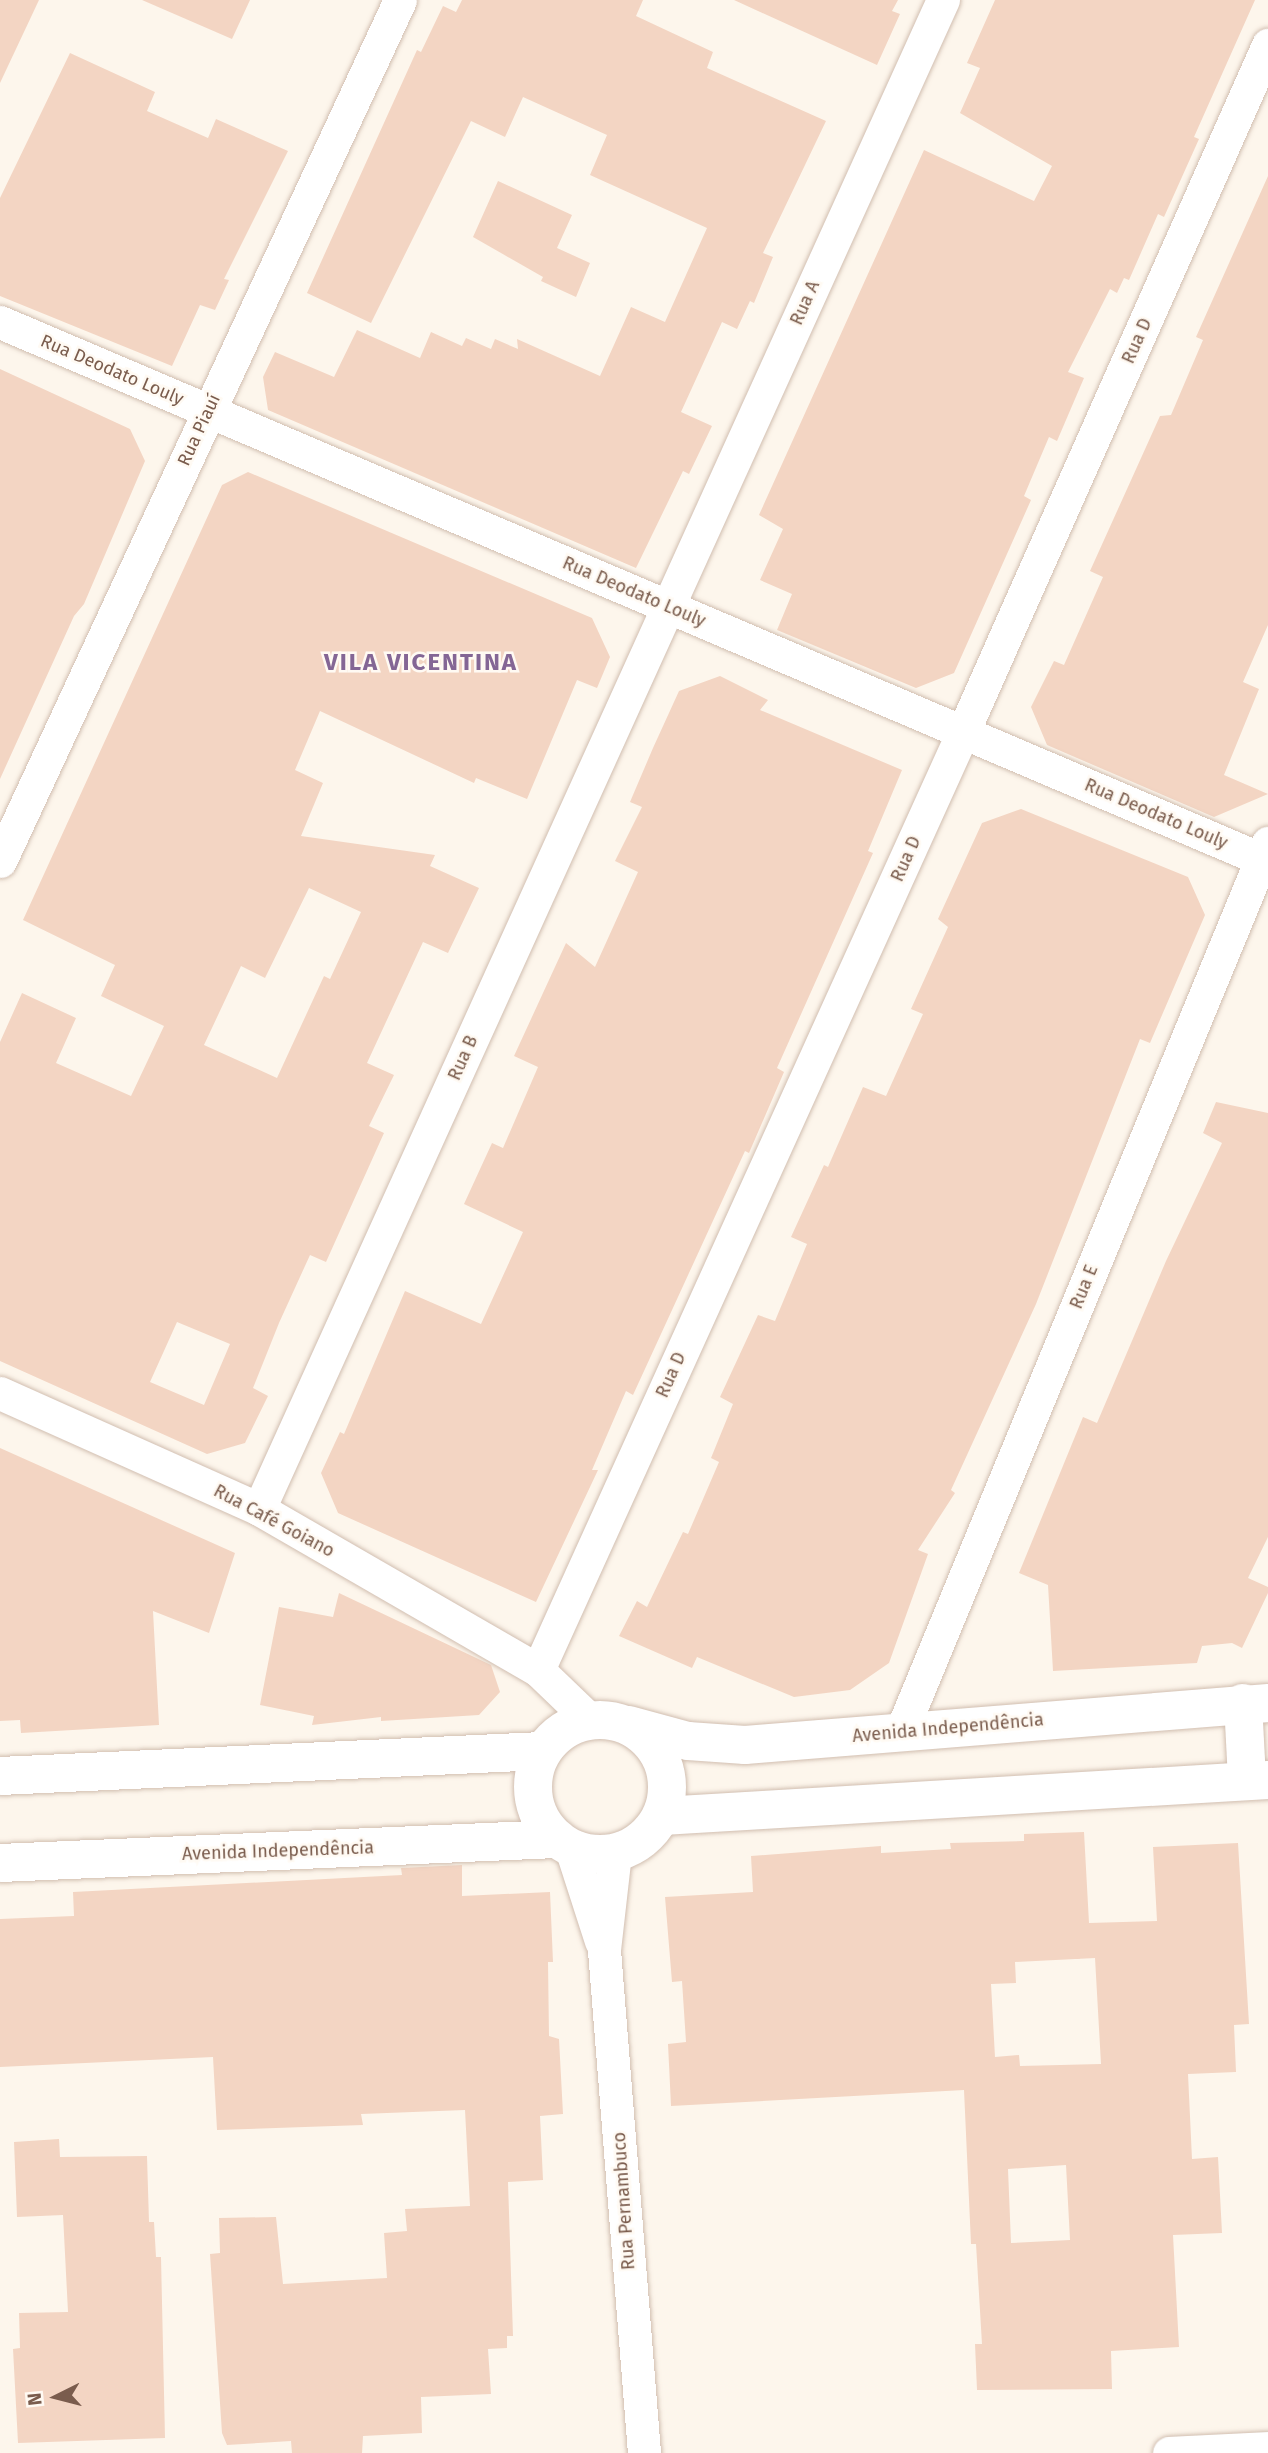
<!DOCTYPE html>
<meta charset="utf-8">
<style>
body{margin:0}
#map{position:relative;width:1268px;height:2453px;overflow:hidden;background:#fdf6ec;font-family:"Fira Sans",sans-serif}
div>[style]{position:absolute}
.building>*{inset:0;background:#f3d5c3}
.roads{filter:drop-shadow(0 0 2px #d1beb0) drop-shadow(0 0 2px #d1beb0)}
.minor>*{height:33px;margin:-16.5px;padding:0 16.5px;transform-origin:16.5px;border-radius:16.5px;background:#fff}
.tertiary>*{height:38px;margin:-19px;padding:0 19px;transform-origin:19px;border-radius:19px;background:#fff}
.tertiary>.ring{margin:-19px;padding:0;box-sizing:content-box;background:none;border:38px solid #fff;border-radius:50%}
span{translate:-50% -50%;white-space:nowrap;text-align:center;line-height:1.15;-webkit-text-stroke:5px #fffaf3;paint-order:stroke}
.street-label{font-size:18px;color:#7a5c4d}
.district-label{font-size:24px;color:#846695;font-weight:700;letter-spacing:2px}
.north{position:absolute;left:21px;top:2362px;width:70px;height:70px;-webkit-text-stroke:5px #fffaf3;paint-order:stroke;rotate:264deg;font-size:19px;font-weight:700;line-height:28px;text-align:center;color:#7a5c4d}
.north::after{content:'';display:block;margin:auto;width:24px;height:32px;background:#7a5c4d;clip-path:polygon(50% 0,100% 100%,50% 72%,0 100%)}
</style>
<div id="map">
<div class="building">
<i style="clip-path:polygon(0 0,39px 0,0 83px)"></i>
<i style="clip-path:polygon(142px 0,250px 0,232px 39px)"></i>
<i style="clip-path:polygon(462px 0,643px 0,636px 16px,713px 52px,707px 68px,826px 121px,763px 253px,773px 257px,754px 303px,750px 301px,737px 329px,722px 322px,681px 412px,712px 426px,689px 474px,683px 471px,636px 568px,268px 410px,263px 377px,275px 352px,334px 377px,357px 330px,420px 358px,431px 332px,462px 346px,466px 338px,491px 349px,495px 339px,518px 349px,517px 339px,600px 376px,631px 307px,665px 322px,707px 228px,590px 175px,607px 135px,523px 97px,505px 137px,471px 121px,371px 323px,307px 293px,417px 50px,421px 52px,443px 6px,456px 12px)"></i>
<i style="clip-path:polygon(734px 0,898px 0,892px 11px,900px 14px,877px 65px)"></i>
<i style="clip-path:polygon(995px 0,1255px 0,1194px 137px,1199px 139px,1164px 217px,1158px 214px,1129px 280px,1124px 278px,1117px 293px,1110px 289px,1068px 372px,1084px 378px,1057px 441px,1049px 437px,1024px 496px,1031px 500px,954px 673px,916px 688px,777px 630px,792px 594px,760px 580px,783px 529px,759px 515px,924px 150px,1034px 201px,1052px 166px,960px 113px,980px 68px,967px 63px)"></i>
<i style="clip-path:polygon(70px 53px,155px 92px,147px 111px,208px 138px,216px 119px,288px 151px,224px 279px,229px 280px,215px 310px,200px 305px,172px 366px,0 296px,0 198px)"></i>
<i style="clip-path:polygon(1268px 176px,1268px 625px,1243px 682px,1259px 689px,1224px 775px,1268px 794px,1214px 817px,1047px 745px,1031px 707px,1054px 661px,1064px 665px,1103px 577px,1090px 571px,1160px 416px,1171px 415px,1203px 340px,1196px 337px)"></i>
<i style="clip-path:polygon(498px 181px,572px 215px,557px 248px,590px 263px,576px 297px,541px 281px,543px 277px,473px 237px)"></i>
<i style="clip-path:polygon(0 369px,130px 429px,145px 461px,84px 604px,74px 616px,0 779px)"></i>
<i style="clip-path:polygon(evenodd,248px 472px,592px 618px,610px 657px,597px 688px,577px 680px,527px 799px,476px 778px,474px 783px,320px 711px,295px 770px,323px 783px,301px 836px,435px 855px,430px 866px,479px 888px,448px 953px,423px 942px,367px 1063px,394px 1075px,369px 1126px,384px 1133px,326px 1262px,310px 1255px,279px 1323px,253px 1388px,268px 1396px,245px 1443px,207px 1454px,0 1361px,0 1042px,22px 993px,76px 1018px,56px 1063px,131px 1096px,164px 1026px,101px 996px,115px 965px,23px 920px,222px 485px,248px 472px,309px 888px,361px 912px,330px 979px,324px 976px,277px 1078px,204px 1045px,241px 966px,265px 978px,309px 888px,248px 472px,177px 1322px,230px 1344px,204px 1405px,150px 1382px,177px 1322px)"></i>
<i style="clip-path:polygon(720px 676px,768px 700px,760px 710px,902px 770px,868px 851px,873px 853px,777px 1068px,784px 1072px,749px 1153px,745px 1151px,633px 1395px,626px 1391px,592px 1470px,598px 1470px,536px 1602px,338px 1513px,321px 1473px,340px 1432px,344px 1434px,405px 1291px,481px 1324px,523px 1232px,464px 1204px,492px 1143px,503px 1148px,538px 1067px,514px 1056px,566px 943px,595px 967px,638px 872px,615px 861px,642px 807px,630px 802px,653px 748px,679px 691px)"></i>
<i style="clip-path:polygon(1021px 809px,1188px 877px,1205px 915px,1150px 1043px,1140px 1039px,1036px 1304px,951px 1490px,955px 1493px,918px 1550px,928px 1554px,889px 1663px,850px 1690px,794px 1697px,697px 1657px,692px 1668px,619px 1636px,637px 1601px,647px 1607px,683px 1532px,688px 1534px,719px 1462px,711px 1458px,733px 1404px,720px 1397px,758px 1315px,775px 1321px,807px 1244px,791px 1237px,824px 1165px,828px 1167px,863px 1087px,886px 1096px,923px 1014px,911px 1009px,948px 927px,938px 919px,982px 823px)"></i>
<i style="clip-path:polygon(1216px 1102px,1268px 1113px,1268px 1537px,1248px 1578px,1268px 1587px,1268px 1593px,1242px 1648px,1232px 1643px,1202px 1646px,1197px 1663px,1053px 1671px,1048px 1585px,1019px 1573px,1083px 1417px,1097px 1423px,1166px 1261px,1222px 1143px,1203px 1133px)"></i>
<i style="clip-path:polygon(0 1448px,235px 1553px,209px 1633px,153px 1611px,159px 1725px,21px 1733px,20px 1720px,0 1721px)"></i>
<i style="clip-path:polygon(339px 1593px,491px 1665px,500px 1692px,479px 1715px,381px 1721px,381px 1717px,312px 1725px,314px 1716px,260px 1705px,279px 1607px,333px 1617px)"></i>
<i style="clip-path:polygon(evenodd,1084px 1832px,1089px 1923px,1157px 1921px,1153px 1847px,1238px 1843px,1249px 2024px,1234px 2025px,1236px 2072px,1188px 2074px,1192px 2159px,1218px 2157px,1222px 2233px,1173px 2235px,1179px 2347px,1111px 2351px,1112px 2389px,977px 2390px,975px 2344px,982px 2344px,976px 2244px,971px 2244px,964px 2090px,671px 2106px,668px 2044px,686px 2042px,682px 1981px,672px 1982px,665px 1897px,753px 1892px,751px 1856px,881px 1846px,881px 1853px,951px 1849px,950px 1843px,1024px 1841px,1024px 1834px,1084px 1832px,1095px 1958px,1101px 2064px,1020px 2066px,1019px 2055px,995px 2057px,991px 1984px,1016px 1983px,1015px 1962px,1095px 1958px,1084px 1832px,1066px 2165px,1070px 2240px,1011px 2243px,1008px 2169px,1066px 2165px)"></i>
<i style="clip-path:polygon(462px 1865px,462px 1896px,550px 1892px,553px 1962px,548px 1962px,549px 2036px,559px 2039px,563px 2114px,540px 2116px,543px 2180px,508px 2182px,513px 2336px,507px 2336px,507px 2348px,488px 2349px,491px 2394px,421px 2397px,422px 2433px,363px 2436px,362px 2453px,292px 2453px,291px 2441px,227px 2445px,222px 2433px,210px 2254px,220px 2253px,219px 2218px,276px 2217px,283px 2284px,387px 2278px,384px 2233px,407px 2231px,405px 2209px,470px 2206px,465px 2110px,361px 2114px,363px 2125px,217px 2130px,213px 2057px,0 2067px,0 1919px,74px 1916px,73px 1892px,402px 1875px,401px 1868px)"></i>
<i style="clip-path:polygon(59px 2139px,60px 2157px,147px 2156px,149px 2222px,154px 2222px,156px 2257px,161px 2257px,165px 2438px,18px 2443px,13px 2349px,20px 2348px,19px 2313px,68px 2312px,63px 2215px,17px 2217px,14px 2142px)"></i>
</div>
<div class="roads">
<div class="minor">
<i style="left:0;top:322px;width:1378px;rotate:23.07deg"></i>
<i style="left:0;top:861px;width:949px;rotate:-65.08deg"></i>
<i style="left:0;top:1393px;width:284px;rotate:24.1deg"></i>
<i style="left:259px;top:1509px;width:322px;rotate:30deg"></i>
<i style="left:538px;top:1670px;width:71px;rotate:43.9deg"></i>
<i style="left:259px;top:1509px;width:1657px;rotate:-65.62deg"></i>
<i style="left:538px;top:1670px;width:1030px;rotate:-65.63deg"></i>
<i style="left:963px;top:732px;width:752px;rotate:-66.06deg"></i>
<i style="left:901px;top:1732px;width:962px;rotate:-67.57deg"></i>
<i style="left:570px;top:1845px;width:101px;rotate:72.1deg"></i>
<i style="left:615px;top:1853px;width:98px;rotate:96.5deg"></i>
<i style="left:604px;top:1950px;width:505px;rotate:85.45deg"></i>
<i style="left:1169px;top:2453px;width:99px;rotate:-2.9deg"></i>
</div>
<div class="tertiary">
<i style="left:1243px;top:1703px;width:77px;rotate:87deg"></i>
<i class="ring" style="left:533px;top:1720px;width:96px;height:96px"></i>
<i style="left:629px;top:1725px;width:61px;rotate:15.2deg"></i>
<i style="left:688px;top:1741px;width:57px;rotate:4deg"></i>
<i style="left:745px;top:1745px;width:525px;rotate:-4.59deg"></i>
<i style="left:0;top:1776px;width:543px;rotate:-2.64deg"></i>
<i style="left:662px;top:1816px;width:607px;rotate:-3.4deg"></i>
<i style="left:0;top:1863px;width:558px;rotate:-2.47deg"></i>
</div>
</div>
<div class="street-label">
<span style="left:805px;top:303px;rotate:-66deg">Rua A</span>
<span style="left:1137px;top:341px;rotate:-66deg">Rua D</span>
<span style="left:112px;top:370px;rotate:23deg">Rua Deodato Louly</span>
<span style="left:199px;top:430px;rotate:-65deg">Rua Piauí</span>
<span style="left:634px;top:592px;rotate:23deg">Rua Deodato Louly</span>
<span style="left:1156px;top:814px;rotate:23deg">Rua Deodato Louly</span>
<span style="left:906px;top:859px;rotate:-66deg">Rua D</span>
<span style="left:463px;top:1058px;rotate:-66deg">Rua B</span>
<span style="left:1084px;top:1287px;rotate:-68deg">Rua E</span>
<span style="left:671px;top:1375px;rotate:-66deg">Rua D</span>
<span style="left:274px;top:1521px;rotate:28deg">Rua Café Goiano</span>
<span style="left:948px;top:1728px;rotate:-5deg">Avenida Independência</span>
<span style="left:278px;top:1851px;rotate:-2deg">Avenida Independência</span>
<span style="left:624px;top:2201px;rotate:-94deg">Rua Pernambuco</span>
</div>
<div class="district-label">
<span style="left:421px;top:663px">VILA VICENTINA</span>
</div>
<div class="north">N</div>
</div>
